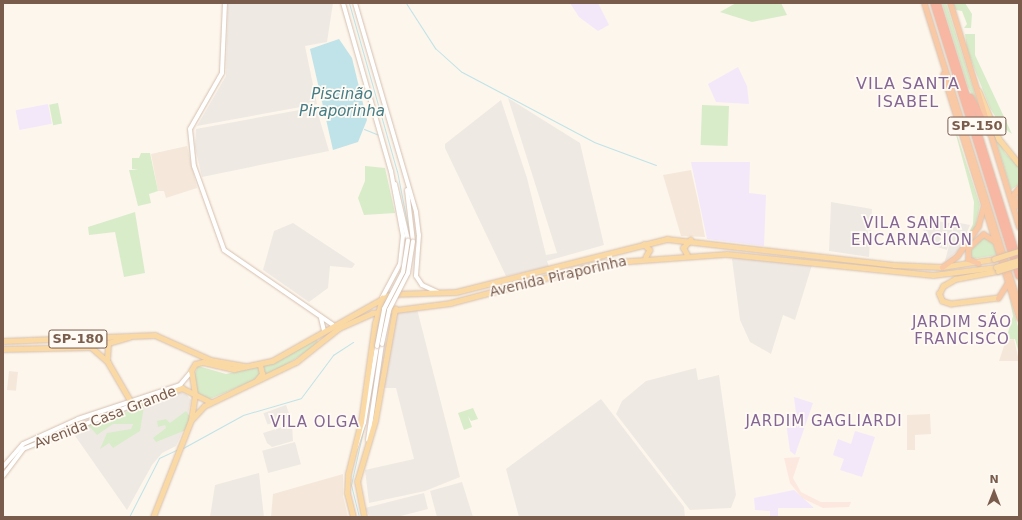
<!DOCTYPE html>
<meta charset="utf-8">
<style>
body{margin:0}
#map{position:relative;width:1022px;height:520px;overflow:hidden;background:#fdf6ec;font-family:"DejaVu Sans",sans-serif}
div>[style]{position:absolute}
.residential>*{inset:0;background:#f5e8da;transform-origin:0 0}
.commercial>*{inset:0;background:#fde8e0}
.industrial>*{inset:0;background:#efe9e4;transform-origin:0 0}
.education>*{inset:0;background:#f3e8fa;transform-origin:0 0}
.green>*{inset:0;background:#d8ecc9;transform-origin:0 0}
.water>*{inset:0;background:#bfe3e8}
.stream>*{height:1px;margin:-0.5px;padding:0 0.5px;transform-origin:0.5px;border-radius:0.5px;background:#bfe3e8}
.roads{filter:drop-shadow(0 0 1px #d6c0b0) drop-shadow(0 0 1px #d6c0b0)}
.secondary>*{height:4px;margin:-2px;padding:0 2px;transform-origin:2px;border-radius:2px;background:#fff}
.primary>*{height:4.5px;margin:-2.25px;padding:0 2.25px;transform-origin:2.25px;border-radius:2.25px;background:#fbd9a5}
.trunk>*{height:5px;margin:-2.5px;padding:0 2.5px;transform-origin:2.5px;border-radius:2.5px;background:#f9c8a4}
.motorway>*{height:5.5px;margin:-2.75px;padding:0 2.75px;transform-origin:2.75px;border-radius:2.75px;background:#f7b7a3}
.bridges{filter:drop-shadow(0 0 1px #d6c0b0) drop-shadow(0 0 1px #d6c0b0)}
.secondary-bridge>*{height:4px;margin:-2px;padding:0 2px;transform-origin:2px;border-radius:2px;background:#fff}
.primary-bridge>*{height:4.5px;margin:-2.25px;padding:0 2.25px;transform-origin:2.25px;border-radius:2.25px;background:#fbd9a5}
span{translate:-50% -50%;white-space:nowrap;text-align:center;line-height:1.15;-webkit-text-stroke:3.5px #fffaf3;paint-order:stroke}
.shield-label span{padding:1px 3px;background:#fffaf3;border:1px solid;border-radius:3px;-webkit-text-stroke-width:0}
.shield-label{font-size:13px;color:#7a5c4d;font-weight:700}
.street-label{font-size:14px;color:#7a5c4d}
.water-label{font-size:15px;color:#437c86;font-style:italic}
.neighbourhood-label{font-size:15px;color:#846695;letter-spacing:1px}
.quarter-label{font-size:16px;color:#846695;letter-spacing:1px}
.frame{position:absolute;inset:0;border:4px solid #7a5c4d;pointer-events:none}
.north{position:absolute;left:974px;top:472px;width:40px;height:40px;-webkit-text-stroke:3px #fffaf3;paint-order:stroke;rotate:0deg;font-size:11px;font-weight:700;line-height:16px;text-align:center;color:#7a5c4d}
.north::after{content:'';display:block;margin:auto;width:14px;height:18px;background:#7a5c4d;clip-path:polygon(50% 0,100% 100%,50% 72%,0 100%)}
</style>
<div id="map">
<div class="residential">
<i style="clip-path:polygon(187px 146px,197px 188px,166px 198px,164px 191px,158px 191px,151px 154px)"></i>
<i style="clip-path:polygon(691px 170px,700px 210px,705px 237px,681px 236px,663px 175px)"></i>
<i style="clip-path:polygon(1014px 339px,1019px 361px,999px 361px,1006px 340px)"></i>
<i style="left:9px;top:371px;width:9px;height:19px;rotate:6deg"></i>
<i style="clip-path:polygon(930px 414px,931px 434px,915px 435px,915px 450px,907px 450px,907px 415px)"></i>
<i style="clip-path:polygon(343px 474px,343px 496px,348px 517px,271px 517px,273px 494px)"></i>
</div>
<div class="commercial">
<i style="clip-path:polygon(800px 457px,793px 478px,801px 492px,821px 502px,851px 502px,849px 507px,823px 508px,802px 498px,790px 483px,784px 458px)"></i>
</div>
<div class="industrial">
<i style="clip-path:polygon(228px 3px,333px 3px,327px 42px,305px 46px,317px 104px,197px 126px,226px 76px)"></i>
<i style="clip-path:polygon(508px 98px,580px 143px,604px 245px,547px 261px,549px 267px,506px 276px,445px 148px,445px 144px,501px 100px,527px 178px,546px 255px,557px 253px)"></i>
<i style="clip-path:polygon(316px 107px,329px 151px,202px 177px,195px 147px,196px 129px)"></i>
<i style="clip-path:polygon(831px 202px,872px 209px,869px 257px,829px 251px)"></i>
<i style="clip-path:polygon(926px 219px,954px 224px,947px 250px,921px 242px)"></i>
<i style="clip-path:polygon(955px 222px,970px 225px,960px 249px,945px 261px)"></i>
<i style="clip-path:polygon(293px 223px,355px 264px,352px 268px,330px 266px,328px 288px,309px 302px,263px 270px,274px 231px)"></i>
<i style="clip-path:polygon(735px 257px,812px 265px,795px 320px,783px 315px,771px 354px,750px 342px,740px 320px,732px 259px)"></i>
<i style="clip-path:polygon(417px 309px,460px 477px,425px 491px,369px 503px,365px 470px,414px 459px,396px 388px,382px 388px,396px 312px)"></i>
<i style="clip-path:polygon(696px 368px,698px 380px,719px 375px,736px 495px,731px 508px,690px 510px,616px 414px,622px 401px,646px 381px)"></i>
<i style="clip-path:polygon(177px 392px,186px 394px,191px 400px,186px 424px,176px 446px,162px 453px,152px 465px,127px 510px,71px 430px)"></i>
<i style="clip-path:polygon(601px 399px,684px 507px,685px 517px,519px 517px,506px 469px)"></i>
<i style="left:286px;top:405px;width:12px;height:24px;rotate:70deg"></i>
<i style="clip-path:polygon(292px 424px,293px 441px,272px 447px,267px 443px,263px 433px)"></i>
<i style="left:295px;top:442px;width:23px;height:34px;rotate:75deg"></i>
<i style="clip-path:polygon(259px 473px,264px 517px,210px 517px,215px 485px)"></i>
<i style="clip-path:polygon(462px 482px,473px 517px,437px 517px,430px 491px)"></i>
<i style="clip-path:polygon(424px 493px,428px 509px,397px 517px,370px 517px,365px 508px)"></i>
</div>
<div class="education">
<i style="clip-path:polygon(570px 3px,598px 3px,609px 25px,598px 31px,579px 17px)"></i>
<i style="clip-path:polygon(738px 67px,747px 86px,749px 104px,716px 102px,708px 84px)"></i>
<i style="left:48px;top:104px;width:20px;height:33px;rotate:79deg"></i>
<i style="clip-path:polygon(691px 162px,750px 162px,749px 193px,766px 195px,764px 246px,707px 239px)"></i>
<i style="clip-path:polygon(794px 397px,813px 403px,795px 455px,790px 451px,785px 415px,796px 413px)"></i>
<i style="clip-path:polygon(855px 431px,875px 437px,862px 477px,840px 470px,844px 459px,833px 455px,838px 439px,851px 444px)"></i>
<i style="clip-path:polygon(794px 490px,814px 508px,778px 508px,778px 517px,770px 517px,770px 511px,755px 510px,754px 498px)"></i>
</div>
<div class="green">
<i style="clip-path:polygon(736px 3px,781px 3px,787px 15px,752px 22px,720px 12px)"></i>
<i style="clip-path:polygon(942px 3px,946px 3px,980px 110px,968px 87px)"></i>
<i style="clip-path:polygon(953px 3px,965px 3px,972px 14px,971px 28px,964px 28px,967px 24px,962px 11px,956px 10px)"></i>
<i style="clip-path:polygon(965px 34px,975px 34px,975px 55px,1012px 134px,1001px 126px,990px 108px,967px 50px)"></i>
<i style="left:58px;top:103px;width:21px;height:9px;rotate:79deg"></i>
<i style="left:702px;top:105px;width:27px;height:40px;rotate:2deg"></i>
<i style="clip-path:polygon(951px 116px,980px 205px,975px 228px,962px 248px,973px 224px,974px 202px)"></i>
<i style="clip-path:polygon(991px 124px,1005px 153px,1019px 167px,1019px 184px,1011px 190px)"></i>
<i style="clip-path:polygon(141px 153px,150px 153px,158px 191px,149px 194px,151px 203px,138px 206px,129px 170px,138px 170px,132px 169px,132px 158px,139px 158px)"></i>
<i style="clip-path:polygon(365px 166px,385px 168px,395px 213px,364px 215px,358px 198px,365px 181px)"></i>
<i style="clip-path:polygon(135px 212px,145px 273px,124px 277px,115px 232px,89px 235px,88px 227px)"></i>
<i style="clip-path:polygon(984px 237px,993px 243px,997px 255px,972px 259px,970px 251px)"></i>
<i style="clip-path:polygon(1009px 295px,1019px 330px,1019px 353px,1015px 339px,1006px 339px,1013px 316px)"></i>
<i style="clip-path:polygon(317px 338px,318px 344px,278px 370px,210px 399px,198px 396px,194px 376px,198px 366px,226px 374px,271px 364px)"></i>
<i style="clip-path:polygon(144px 407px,140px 431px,113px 448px,109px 443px,100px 449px,107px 433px,131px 429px,133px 424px,113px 424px,97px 435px,87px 424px)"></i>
<i style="clip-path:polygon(473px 408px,478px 419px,471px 421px,468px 416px,472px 427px,464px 430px,458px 413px)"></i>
<i style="clip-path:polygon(186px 411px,191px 418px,186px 430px,156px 442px,153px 438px,166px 428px,165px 425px,158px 427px,157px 421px,166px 419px,170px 423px)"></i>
</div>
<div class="water">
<i style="clip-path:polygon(339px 39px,352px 58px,367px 120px,358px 142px,333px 150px,310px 49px)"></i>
</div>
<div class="stream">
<i style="left:349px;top:3px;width:175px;rotate:74.1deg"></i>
<i style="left:397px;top:171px;width:68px;rotate:79deg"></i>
<i style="left:406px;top:3px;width:54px;rotate:57.2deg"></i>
<i style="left:435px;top:48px;width:36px;rotate:42deg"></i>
<i style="left:462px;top:72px;width:149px;rotate:27.9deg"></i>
<i style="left:594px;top:142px;width:66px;rotate:20.4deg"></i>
<i style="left:364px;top:129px;width:16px;rotate:22deg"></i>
<i style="left:410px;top:242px;width:6px;rotate:90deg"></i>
<i style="left:376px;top:369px;width:18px;rotate:-81deg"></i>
<i style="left:183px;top:448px;width:68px;rotate:-28.8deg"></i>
<i style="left:243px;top:415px;width:60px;rotate:-16.3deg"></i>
<i style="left:301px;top:398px;width:54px;rotate:-53.3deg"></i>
<i style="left:333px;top:355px;width:24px;rotate:-33deg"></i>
<i style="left:129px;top:517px;width:66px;rotate:-63deg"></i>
<i style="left:159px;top:458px;width:21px;rotate:-25deg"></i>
<i style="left:359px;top:517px;width:33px;rotate:-104deg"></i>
<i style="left:351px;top:485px;width:112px;rotate:-77.6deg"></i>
</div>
<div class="roads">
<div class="secondary">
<i style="left:225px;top:3px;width:70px;rotate:92.5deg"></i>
<i style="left:222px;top:73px;width:64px;rotate:119.7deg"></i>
<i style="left:190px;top:129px;width:37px;rotate:84deg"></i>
<i style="left:194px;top:166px;width:89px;rotate:70.3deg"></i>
<i style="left:224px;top:250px;width:132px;rotate:34.5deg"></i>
<i style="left:343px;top:3px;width:175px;rotate:74.1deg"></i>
<i style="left:391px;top:171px;width:66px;rotate:79.5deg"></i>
<i style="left:403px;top:236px;width:28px;rotate:96deg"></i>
<i style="left:400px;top:264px;width:38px;rotate:118deg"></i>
<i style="left:355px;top:3px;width:218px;rotate:73.7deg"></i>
<i style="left:416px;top:212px;width:23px;rotate:83deg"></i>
<i style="left:419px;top:235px;width:41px;rotate:94.2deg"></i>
<i style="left:416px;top:276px;width:11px;rotate:56deg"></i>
<i style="left:422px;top:285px;width:17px;rotate:25deg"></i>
<i style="left:395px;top:184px;width:57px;rotate:76.9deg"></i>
<i style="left:407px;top:190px;width:51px;rotate:83.3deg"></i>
<i style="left:321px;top:318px;width:13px;rotate:77deg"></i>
<i style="left:368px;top:440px;width:97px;rotate:-81.7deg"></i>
<i style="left:356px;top:447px;width:25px;rotate:-72deg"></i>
<i style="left:364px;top:423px;width:78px;rotate:-80.4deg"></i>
<i style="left:3px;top:467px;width:30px;rotate:-49deg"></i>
<i style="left:23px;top:444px;width:60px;rotate:-24.4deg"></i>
<i style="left:78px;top:419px;width:108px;rotate:-18.4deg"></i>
<i style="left:180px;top:385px;width:17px;rotate:-50deg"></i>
<i style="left:3px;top:476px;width:34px;rotate:-53deg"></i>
<i style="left:23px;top:449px;width:118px;rotate:-21.8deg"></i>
</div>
<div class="primary">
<i style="left:979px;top:91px;width:52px;rotate:67.4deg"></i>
<i style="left:999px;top:139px;width:32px;rotate:51deg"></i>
<i style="left:644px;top:244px;width:8px;rotate:45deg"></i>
<i style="left:650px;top:250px;width:8px;rotate:120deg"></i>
<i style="left:687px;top:255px;width:8px;rotate:-120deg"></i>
<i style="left:683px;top:248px;width:11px;rotate:-49deg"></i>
<i style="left:998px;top:298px;width:47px;rotate:172.7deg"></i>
<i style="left:951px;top:304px;width:9px;rotate:-162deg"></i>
<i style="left:942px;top:301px;width:8px;rotate:-113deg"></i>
<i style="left:939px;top:294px;width:9px;rotate:-63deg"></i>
<i style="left:943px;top:286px;width:14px;rotate:-30deg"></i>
<i style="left:955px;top:279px;width:44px;rotate:-10.5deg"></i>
<i style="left:3px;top:341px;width:152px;rotate:-2.3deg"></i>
<i style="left:155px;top:335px;width:61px;rotate:24.1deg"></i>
<i style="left:211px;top:360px;width:35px;rotate:10deg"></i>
<i style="left:3px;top:349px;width:88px;rotate:-1.3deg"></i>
<i style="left:91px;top:347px;width:23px;rotate:41deg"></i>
<i style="left:108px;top:362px;width:50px;rotate:59.8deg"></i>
<i style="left:133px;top:405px;width:52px;rotate:-19.1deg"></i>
<i style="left:182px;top:388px;width:32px;rotate:26deg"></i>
<i style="left:107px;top:359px;width:16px;rotate:-86deg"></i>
<i style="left:108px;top:343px;width:22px;rotate:-16deg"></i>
<i style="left:257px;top:380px;width:8px;rotate:-50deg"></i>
<i style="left:262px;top:374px;width:9px;rotate:-103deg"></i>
<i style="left:193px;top:418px;width:16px;rotate:-47deg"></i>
<i style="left:204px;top:406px;width:102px;rotate:-25.6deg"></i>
<i style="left:296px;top:362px;width:55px;rotate:-38.3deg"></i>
<i style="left:339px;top:328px;width:36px;rotate:-24deg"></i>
<i style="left:372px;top:313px;width:79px;rotate:-7.3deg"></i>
<i style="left:450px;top:303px;width:158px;rotate:-14.7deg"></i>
<i style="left:603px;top:263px;width:124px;rotate:-4.2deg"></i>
<i style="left:727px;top:254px;width:207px;rotate:5.8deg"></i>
<i style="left:933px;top:275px;width:64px;rotate:-7.2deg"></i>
<i style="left:153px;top:517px;width:104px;rotate:-68.6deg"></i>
<i style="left:191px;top:420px;width:25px;rotate:-81deg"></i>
<i style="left:195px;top:395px;width:24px;rotate:-99deg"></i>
<i style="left:191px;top:371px;width:8px;rotate:-60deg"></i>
<i style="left:195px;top:364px;width:8px;rotate:-14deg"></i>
<i style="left:203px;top:362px;width:32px;rotate:13deg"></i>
<i style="left:234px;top:369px;width:39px;rotate:-12deg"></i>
<i style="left:272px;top:361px;width:137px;rotate:-29.4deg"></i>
<i style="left:391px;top:294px;width:65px;rotate:-1.8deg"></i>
<i style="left:456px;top:292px;width:218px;rotate:-14.1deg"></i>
<i style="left:667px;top:239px;width:228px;rotate:6.5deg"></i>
<i style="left:894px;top:265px;width:48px;rotate:2.4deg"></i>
<i style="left:942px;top:267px;width:53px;rotate:-8.7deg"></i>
<i style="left:353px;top:517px;width:25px;rotate:-104deg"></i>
<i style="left:347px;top:493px;width:19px;rotate:-87deg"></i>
<i style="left:348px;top:474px;width:54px;rotate:-76deg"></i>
<i style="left:361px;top:422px;width:100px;rotate:-82deg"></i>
<i style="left:375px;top:323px;width:26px;rotate:-74deg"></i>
<i style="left:364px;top:517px;width:36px;rotate:-101deg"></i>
<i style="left:357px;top:482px;width:64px;rotate:-73.6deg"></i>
<i style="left:375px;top:421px;width:114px;rotate:-79.9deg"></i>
</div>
<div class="trunk">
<i style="left:924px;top:3px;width:318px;rotate:72.6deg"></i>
<i style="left:950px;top:3px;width:234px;rotate:72.9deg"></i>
<i style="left:943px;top:74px;width:256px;rotate:72.7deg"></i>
<i style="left:1015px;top:206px;width:12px;rotate:-95deg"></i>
<i style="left:1014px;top:194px;width:9px;rotate:-54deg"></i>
<i style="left:978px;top:263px;width:11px;rotate:-158deg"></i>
<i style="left:968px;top:259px;width:11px;rotate:-90deg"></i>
<i style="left:968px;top:248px;width:21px;rotate:-43deg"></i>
<i style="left:983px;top:234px;width:13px;rotate:32deg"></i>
<i style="left:942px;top:267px;width:19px;rotate:-36deg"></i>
<i style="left:957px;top:256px;width:37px;rotate:-55deg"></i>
<i style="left:978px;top:226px;width:20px;rotate:-75deg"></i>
<i style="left:998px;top:298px;width:19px;rotate:-58deg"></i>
</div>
<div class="motorway">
<i style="left:934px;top:3px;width:286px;rotate:72.7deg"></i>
<i style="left:938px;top:3px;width:270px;rotate:72.6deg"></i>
<i style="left:971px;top:97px;width:39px;rotate:63deg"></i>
</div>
</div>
<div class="bridges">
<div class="secondary-bridge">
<i style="left:382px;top:344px;width:35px;rotate:-78deg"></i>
<i style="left:389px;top:310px;width:42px;rotate:-62.8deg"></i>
<i style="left:408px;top:273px;width:32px;rotate:-81deg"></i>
<i style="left:377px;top:346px;width:38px;rotate:-79deg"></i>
<i style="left:384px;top:309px;width:42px;rotate:-62.8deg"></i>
<i style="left:403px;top:272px;width:32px;rotate:-81deg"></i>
</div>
<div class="primary-bridge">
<i style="left:994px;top:259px;width:26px;rotate:-18deg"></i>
<i style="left:996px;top:267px;width:24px;rotate:-17deg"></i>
<i style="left:998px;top:271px;width:22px;rotate:-18deg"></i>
</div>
</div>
<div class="shield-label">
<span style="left:977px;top:126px">SP-150</span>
<span style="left:78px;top:339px">SP-180</span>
</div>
<div class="street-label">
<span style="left:558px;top:276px;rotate:-13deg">Avenida Piraporinha</span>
<span style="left:105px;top:417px;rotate:-21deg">Avenida Casa Grande</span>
</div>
<div class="water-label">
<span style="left:342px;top:103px">Piscinão<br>Piraporinha</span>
</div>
<div class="neighbourhood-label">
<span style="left:912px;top:232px">VILA SANTA<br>ENCARNACION</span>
<span style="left:962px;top:331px">JARDIM SÃO<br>FRANCISCO</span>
<span style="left:824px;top:422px">JARDIM GAGLIARDI</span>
<span style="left:315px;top:423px">VILA OLGA</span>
</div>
<div class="quarter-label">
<span style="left:908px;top:93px">VILA SANTA<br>ISABEL</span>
</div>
<div class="frame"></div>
<div class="north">N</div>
</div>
